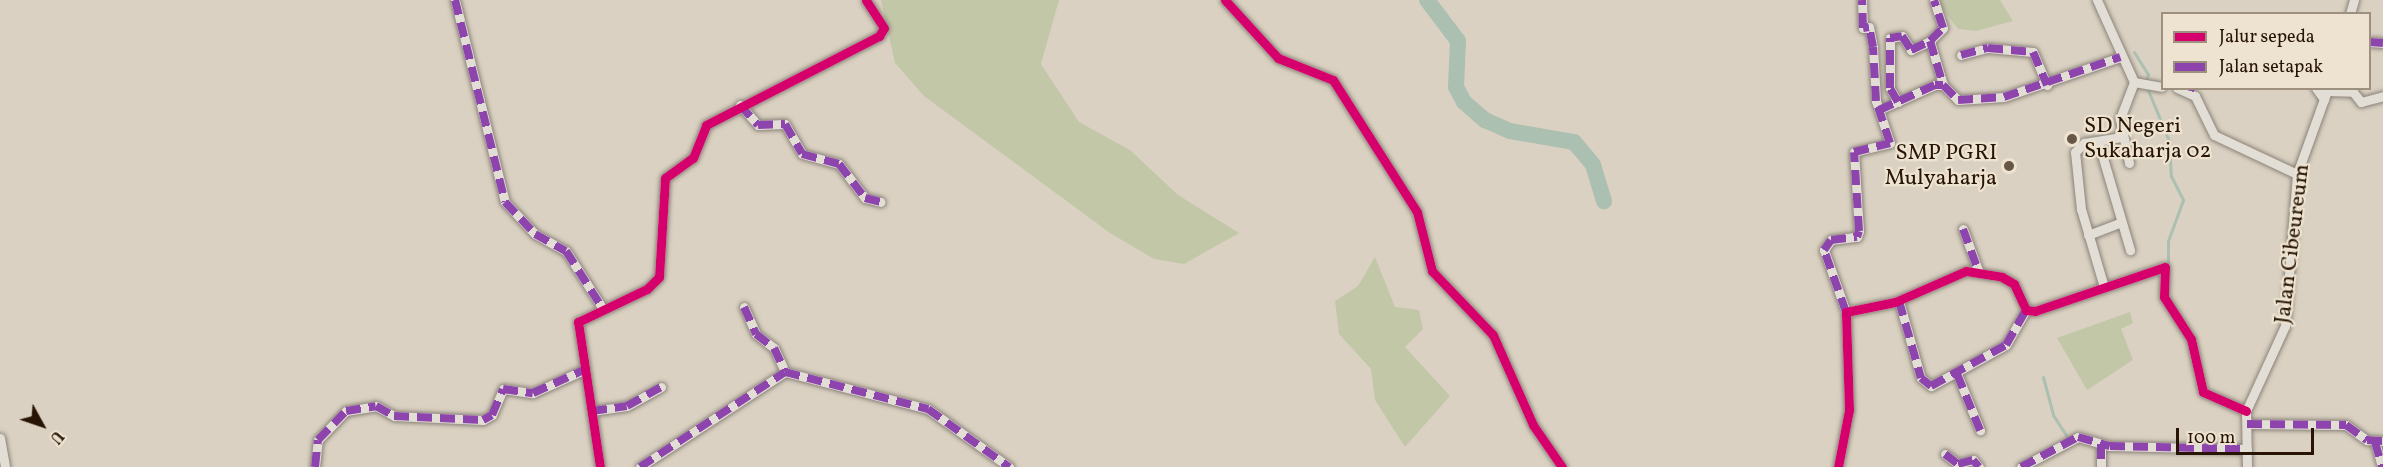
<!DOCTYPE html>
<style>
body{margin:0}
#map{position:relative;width:2383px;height:467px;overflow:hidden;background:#dad1c2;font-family:Vollkorn,serif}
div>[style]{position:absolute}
.green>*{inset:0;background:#c2c7a8}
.stream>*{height:3px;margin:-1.5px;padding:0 1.5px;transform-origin:1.5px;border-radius:1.5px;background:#abc0b0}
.river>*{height:16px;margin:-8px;padding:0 8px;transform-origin:8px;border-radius:8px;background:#abc0b0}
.roads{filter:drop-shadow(0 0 2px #8b8379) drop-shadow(0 0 2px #8b8379)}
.minor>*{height:9px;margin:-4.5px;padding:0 4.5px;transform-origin:4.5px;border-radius:4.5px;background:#e2ded6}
.quiet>*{height:8px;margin-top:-4px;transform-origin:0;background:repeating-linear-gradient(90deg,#8e44ad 0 15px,transparent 0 23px)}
.cycleway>*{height:9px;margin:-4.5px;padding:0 4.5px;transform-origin:4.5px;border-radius:4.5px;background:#d6006c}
.dots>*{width:16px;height:16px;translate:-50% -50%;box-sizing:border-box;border:3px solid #ede3d0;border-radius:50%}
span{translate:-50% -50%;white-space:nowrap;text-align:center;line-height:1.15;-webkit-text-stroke:4.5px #ede3d0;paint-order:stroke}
.poi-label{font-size:22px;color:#271404}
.left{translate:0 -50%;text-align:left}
.right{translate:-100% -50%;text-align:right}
.street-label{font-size:22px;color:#271404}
.legend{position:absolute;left:2161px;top:12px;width:210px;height:78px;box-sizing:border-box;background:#ede3d0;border:2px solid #9e907e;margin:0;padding:8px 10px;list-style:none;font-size:18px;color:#271404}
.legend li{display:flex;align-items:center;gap:12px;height:30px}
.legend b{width:30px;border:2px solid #9e907e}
.north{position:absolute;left:12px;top:395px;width:60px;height:60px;-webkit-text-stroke:4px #ede3d0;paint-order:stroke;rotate:130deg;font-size:16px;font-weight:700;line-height:24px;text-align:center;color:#271404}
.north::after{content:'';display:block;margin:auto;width:21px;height:27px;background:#271404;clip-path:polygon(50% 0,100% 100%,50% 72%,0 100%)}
.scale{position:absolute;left:2176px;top:428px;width:138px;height:27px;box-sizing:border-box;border:3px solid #271404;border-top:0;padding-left:8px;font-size:18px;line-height:21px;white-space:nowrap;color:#271404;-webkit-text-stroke:4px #ede3d0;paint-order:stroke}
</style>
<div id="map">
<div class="green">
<i style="clip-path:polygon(881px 0,1059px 0,1041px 64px,1079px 122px,1130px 150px,1178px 195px,1239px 233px,1184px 264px,1154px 259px,1110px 233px,924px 96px,895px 63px)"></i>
<i style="clip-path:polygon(1936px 0,2000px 0,2013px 21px,1976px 31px,1958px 29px)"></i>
<i style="clip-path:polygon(1375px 257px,1395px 307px,1419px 310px,1423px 329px,1405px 347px,1450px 396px,1405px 447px,1375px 400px,1371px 369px,1339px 334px,1335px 301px,1358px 286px)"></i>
<i style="clip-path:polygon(2130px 312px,2133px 323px,2121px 329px,2133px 360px,2087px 390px,2057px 338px)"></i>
</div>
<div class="stream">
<i style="left:2134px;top:52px;width:26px;rotate:58deg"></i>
<i style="left:2148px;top:74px;width:8px;rotate:104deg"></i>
<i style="left:2148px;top:90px;width:55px;rotate:67.6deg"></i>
<i style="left:2169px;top:141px;width:35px;rotate:87deg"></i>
<i style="left:2171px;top:176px;width:27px;rotate:63deg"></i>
<i style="left:2183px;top:200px;width:44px;rotate:110.1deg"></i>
<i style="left:2168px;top:241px;width:47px;rotate:90deg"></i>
<i style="left:2043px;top:377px;width:39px;rotate:75deg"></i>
<i style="left:2053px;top:415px;width:27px;rotate:57deg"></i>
</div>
<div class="river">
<i style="left:1427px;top:0;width:51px;rotate:52.9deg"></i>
<i style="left:1458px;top:41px;width:46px;rotate:92.5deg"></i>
<i style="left:1456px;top:87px;width:17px;rotate:62deg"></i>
<i style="left:1464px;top:102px;width:28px;rotate:41deg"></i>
<i style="left:1485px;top:120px;width:27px;rotate:24deg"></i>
<i style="left:1510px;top:131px;width:65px;rotate:9.8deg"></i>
<i style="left:1574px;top:142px;width:30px;rotate:50deg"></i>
<i style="left:1593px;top:165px;width:38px;rotate:73deg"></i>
</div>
<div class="roads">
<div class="minor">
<i style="left:455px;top:0;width:208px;rotate:76.1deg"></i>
<i style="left:505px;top:202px;width:44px;rotate:46.8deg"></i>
<i style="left:535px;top:234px;width:35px;rotate:29deg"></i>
<i style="left:566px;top:251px;width:69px;rotate:57.5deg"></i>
<i style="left:1225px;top:0;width:79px;rotate:47.6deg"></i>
<i style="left:1278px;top:58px;width:59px;rotate:21.8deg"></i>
<i style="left:1333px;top:80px;width:156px;rotate:57.5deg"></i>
<i style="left:1417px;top:212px;width:61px;rotate:75.7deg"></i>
<i style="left:1432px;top:271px;width:88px;rotate:46.4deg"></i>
<i style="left:1493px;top:335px;width:98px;rotate:66deg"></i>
<i style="left:1533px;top:425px;width:51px;rotate:55.4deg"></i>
<i style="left:2097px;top:0;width:90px;rotate:65.7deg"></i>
<i style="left:2134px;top:82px;width:40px;rotate:111deg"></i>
<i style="left:2120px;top:119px;width:45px;rotate:78.4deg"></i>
<i style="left:2350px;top:14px;width:15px;rotate:-74deg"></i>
<i style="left:1930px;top:41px;width:18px;rotate:-45deg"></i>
<i style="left:1943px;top:28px;width:29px;rotate:-108deg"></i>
<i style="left:2370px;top:42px;width:13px;rotate:4deg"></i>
<i style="left:1961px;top:55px;width:28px;rotate:-15deg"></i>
<i style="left:1988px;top:48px;width:45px;rotate:5.1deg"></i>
<i style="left:2033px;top:52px;width:36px;rotate:67deg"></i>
<i style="left:2134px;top:82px;width:28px;rotate:10deg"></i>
<i style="left:2177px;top:88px;width:20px;rotate:24deg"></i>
<i style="left:2195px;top:96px;width:43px;rotate:64deg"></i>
<i style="left:2214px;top:135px;width:92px;rotate:25.2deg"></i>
<i style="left:2316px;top:88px;width:14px;rotate:54deg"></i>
<i style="left:2328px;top:91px;width:25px;rotate:2deg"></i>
<i style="left:2353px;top:92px;width:13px;rotate:51deg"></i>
<i style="left:2361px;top:102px;width:23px;rotate:-15deg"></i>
<i style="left:1898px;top:102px;width:16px;rotate:-120deg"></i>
<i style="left:1890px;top:88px;width:50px;rotate:-90deg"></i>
<i style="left:1890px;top:38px;width:12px;rotate:-9deg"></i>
<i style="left:1902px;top:36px;width:17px;rotate:57deg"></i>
<i style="left:1911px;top:50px;width:21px;rotate:-25deg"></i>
<i style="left:1930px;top:41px;width:46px;rotate:73.5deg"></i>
<i style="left:740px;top:105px;width:27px;rotate:48deg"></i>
<i style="left:758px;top:125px;width:27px;rotate:-2deg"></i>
<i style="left:785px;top:124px;width:34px;rotate:60deg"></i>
<i style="left:802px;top:154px;width:38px;rotate:15deg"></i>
<i style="left:839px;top:164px;width:43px;rotate:52.6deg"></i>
<i style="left:865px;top:198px;width:16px;rotate:14deg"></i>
<i style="left:1879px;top:110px;width:61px;rotate:-24.1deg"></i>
<i style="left:1935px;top:85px;width:8px"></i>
<i style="left:1943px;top:85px;width:21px;rotate:45deg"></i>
<i style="left:1958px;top:100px;width:46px;rotate:-3.7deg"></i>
<i style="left:2004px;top:97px;width:123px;rotate:-19deg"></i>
<i style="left:2098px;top:141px;width:114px;rotate:73.6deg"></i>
<i style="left:1963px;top:229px;width:44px;rotate:69.9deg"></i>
<i style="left:2088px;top:235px;width:33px;rotate:-21deg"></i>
<i style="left:2104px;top:287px;width:81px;rotate:-106.4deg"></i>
<i style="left:2081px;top:209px;width:57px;rotate:-96deg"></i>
<i style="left:2075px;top:152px;width:13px;rotate:-45deg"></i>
<i style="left:2084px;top:143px;width:38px;rotate:-9deg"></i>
<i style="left:1899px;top:301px;width:80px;rotate:74.1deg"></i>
<i style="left:1921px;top:378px;width:13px;rotate:39deg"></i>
<i style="left:1931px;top:386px;width:85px;rotate:-28.7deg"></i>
<i style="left:2006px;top:345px;width:40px;rotate:-60.3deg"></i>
<i style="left:744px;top:307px;width:30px;rotate:66deg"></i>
<i style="left:756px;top:334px;width:23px;rotate:38deg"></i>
<i style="left:774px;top:348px;width:26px;rotate:65deg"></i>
<i style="left:1846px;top:312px;width:66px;rotate:-109.5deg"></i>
<i style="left:1824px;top:250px;width:12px;rotate:-55deg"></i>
<i style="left:1831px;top:240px;width:26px;rotate:-7deg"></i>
<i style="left:1857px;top:237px;width:6px;rotate:-72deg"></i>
<i style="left:1859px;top:231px;width:79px;rotate:-93.6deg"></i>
<i style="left:1854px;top:152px;width:37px;rotate:-14deg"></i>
<i style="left:1890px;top:143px;width:44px;rotate:-108.4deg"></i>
<i style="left:1876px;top:101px;width:54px;rotate:-93.2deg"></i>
<i style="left:1873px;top:47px;width:20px;rotate:-101deg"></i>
<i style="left:1869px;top:27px;width:6px;rotate:171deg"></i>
<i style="left:1863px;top:28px;width:28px;rotate:-92deg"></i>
<i style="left:1957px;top:374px;width:61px;rotate:67.7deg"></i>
<i style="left:592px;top:411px;width:35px;rotate:-8deg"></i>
<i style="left:627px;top:406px;width:39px;rotate:-29deg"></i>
<i style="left:2247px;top:424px;width:99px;rotate:0.6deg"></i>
<i style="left:2346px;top:425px;width:26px;rotate:36deg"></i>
<i style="left:2367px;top:440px;width:16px;rotate:4deg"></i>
<i style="left:0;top:438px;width:29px;rotate:80deg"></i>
<i style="left:2375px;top:442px;width:26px;rotate:74deg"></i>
<i style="left:2101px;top:444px;width:23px;rotate:90deg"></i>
<i style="left:1945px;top:454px;width:16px;rotate:38deg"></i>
<i style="left:1958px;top:464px;width:16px;rotate:-15deg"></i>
<i style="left:1973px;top:460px;width:9px;rotate:49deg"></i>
<i style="left:315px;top:467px;width:27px;rotate:-84deg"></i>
<i style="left:318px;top:440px;width:40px;rotate:-46deg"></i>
<i style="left:346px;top:411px;width:30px;rotate:-9deg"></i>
<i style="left:376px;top:406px;width:21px;rotate:29deg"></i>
<i style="left:394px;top:416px;width:89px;rotate:2.6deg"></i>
<i style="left:483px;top:420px;width:10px;rotate:-29deg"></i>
<i style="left:492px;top:415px;width:28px;rotate:-67deg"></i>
<i style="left:503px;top:389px;width:30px;rotate:8deg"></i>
<i style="left:533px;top:393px;width:56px;rotate:-24.3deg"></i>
<i style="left:600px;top:467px;width:147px;rotate:-98.6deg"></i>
<i style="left:578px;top:322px;width:76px;rotate:-25.6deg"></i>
<i style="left:647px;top:289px;width:17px;rotate:-45deg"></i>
<i style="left:659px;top:277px;width:99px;rotate:-86.5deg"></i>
<i style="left:665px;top:178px;width:34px;rotate:-36deg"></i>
<i style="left:693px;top:158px;width:35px;rotate:-68deg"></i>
<i style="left:706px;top:125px;width:195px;rotate:-27.2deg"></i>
<i style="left:879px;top:36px;width:9px;rotate:-58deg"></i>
<i style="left:884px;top:28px;width:33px;rotate:-123deg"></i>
<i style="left:640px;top:467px;width:173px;rotate:-33.2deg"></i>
<i style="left:785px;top:372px;width:148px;rotate:14.5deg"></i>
<i style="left:928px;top:409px;width:100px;rotate:35.6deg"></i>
<i style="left:1838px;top:467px;width:58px;rotate:-79.1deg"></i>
<i style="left:1849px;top:410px;width:98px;rotate:-91.8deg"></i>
<i style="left:1846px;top:312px;width:50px;rotate:-11.5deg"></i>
<i style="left:1895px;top:302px;width:77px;rotate:-23.6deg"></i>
<i style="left:1966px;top:271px;width:36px;rotate:9deg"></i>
<i style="left:2002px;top:277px;width:14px;rotate:30deg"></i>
<i style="left:2014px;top:284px;width:29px;rotate:65deg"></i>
<i style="left:2026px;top:310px;width:9px;rotate:6deg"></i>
<i style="left:2035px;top:311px;width:137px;rotate:-18.7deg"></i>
<i style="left:2165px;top:267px;width:30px;rotate:92deg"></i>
<i style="left:2164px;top:297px;width:50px;rotate:57.3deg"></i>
<i style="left:2191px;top:339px;width:54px;rotate:77.2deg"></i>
<i style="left:2203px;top:392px;width:47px;rotate:23.8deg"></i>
<i style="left:2021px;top:467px;width:64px;rotate:-27.8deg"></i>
<i style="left:2078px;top:437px;width:33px;rotate:16deg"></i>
<i style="left:2110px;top:446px;width:137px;rotate:1.3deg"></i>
<i style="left:2247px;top:467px;width:56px;rotate:-91deg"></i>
<i style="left:2246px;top:411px;width:94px;rotate:-65.4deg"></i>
<i style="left:2285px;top:326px;width:152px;rotate:-85.5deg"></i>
<i style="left:2297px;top:174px;width:91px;rotate:-70.2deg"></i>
</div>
</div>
<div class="quiet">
<i style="left:455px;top:0;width:208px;rotate:76.1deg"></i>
<i style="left:505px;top:202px;width:44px;rotate:46.8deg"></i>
<i style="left:535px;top:234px;width:35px;rotate:29deg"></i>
<i style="left:566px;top:251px;width:69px;rotate:57.5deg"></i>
<i style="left:1930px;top:41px;width:18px;rotate:-45deg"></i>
<i style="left:1943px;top:28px;width:29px;rotate:-108deg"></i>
<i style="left:2370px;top:42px;width:13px;rotate:4deg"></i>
<i style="left:1961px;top:55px;width:28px;rotate:-15deg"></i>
<i style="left:1988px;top:48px;width:45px;rotate:5.1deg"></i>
<i style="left:2033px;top:52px;width:36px;rotate:67deg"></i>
<i style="left:2190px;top:91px;width:3px;rotate:-72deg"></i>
<i style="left:1898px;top:102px;width:16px;rotate:-120deg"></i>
<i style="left:1890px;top:88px;width:50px;rotate:-90deg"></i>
<i style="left:1890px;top:38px;width:12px;rotate:-9deg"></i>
<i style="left:1902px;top:36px;width:17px;rotate:57deg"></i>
<i style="left:1911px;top:50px;width:21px;rotate:-25deg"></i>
<i style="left:1930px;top:41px;width:46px;rotate:73.5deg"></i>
<i style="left:740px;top:105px;width:27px;rotate:48deg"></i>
<i style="left:758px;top:125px;width:27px;rotate:-2deg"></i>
<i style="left:785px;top:124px;width:34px;rotate:60deg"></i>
<i style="left:802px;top:154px;width:38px;rotate:15deg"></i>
<i style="left:839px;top:164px;width:43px;rotate:52.6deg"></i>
<i style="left:865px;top:198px;width:16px;rotate:14deg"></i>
<i style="left:1879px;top:110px;width:61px;rotate:-24.1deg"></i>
<i style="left:1935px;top:85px;width:8px"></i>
<i style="left:1943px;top:85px;width:21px;rotate:45deg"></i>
<i style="left:1958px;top:100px;width:46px;rotate:-3.7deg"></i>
<i style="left:2004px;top:97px;width:123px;rotate:-19deg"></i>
<i style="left:1963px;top:229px;width:44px;rotate:69.9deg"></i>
<i style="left:1899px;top:301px;width:80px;rotate:74.1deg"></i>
<i style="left:1921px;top:378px;width:13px;rotate:39deg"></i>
<i style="left:1931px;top:386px;width:85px;rotate:-28.7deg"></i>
<i style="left:2006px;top:345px;width:40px;rotate:-60.3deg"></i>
<i style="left:744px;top:307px;width:30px;rotate:66deg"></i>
<i style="left:756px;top:334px;width:23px;rotate:38deg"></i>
<i style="left:774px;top:348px;width:26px;rotate:65deg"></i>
<i style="left:1846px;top:312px;width:66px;rotate:-109.5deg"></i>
<i style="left:1824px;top:250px;width:12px;rotate:-55deg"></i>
<i style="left:1831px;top:240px;width:26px;rotate:-7deg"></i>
<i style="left:1857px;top:237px;width:6px;rotate:-72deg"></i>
<i style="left:1859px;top:231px;width:79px;rotate:-93.6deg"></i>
<i style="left:1854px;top:152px;width:37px;rotate:-14deg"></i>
<i style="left:1890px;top:143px;width:44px;rotate:-108.4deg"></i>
<i style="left:1876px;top:101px;width:54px;rotate:-93.2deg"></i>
<i style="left:1873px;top:47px;width:20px;rotate:-101deg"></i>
<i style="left:1869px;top:27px;width:6px;rotate:171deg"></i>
<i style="left:1863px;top:28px;width:28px;rotate:-92deg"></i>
<i style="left:1957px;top:374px;width:61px;rotate:67.7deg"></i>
<i style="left:592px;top:411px;width:35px;rotate:-8deg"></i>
<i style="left:627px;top:406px;width:39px;rotate:-29deg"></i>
<i style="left:2247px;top:424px;width:99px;rotate:0.6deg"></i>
<i style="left:2346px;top:425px;width:26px;rotate:36deg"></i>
<i style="left:2367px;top:440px;width:16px;rotate:4deg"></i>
<i style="left:2375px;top:442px;width:26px;rotate:74deg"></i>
<i style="left:2101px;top:444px;width:23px;rotate:90deg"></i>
<i style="left:1945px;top:454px;width:16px;rotate:38deg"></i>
<i style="left:1958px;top:464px;width:16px;rotate:-15deg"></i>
<i style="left:1973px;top:460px;width:9px;rotate:49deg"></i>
<i style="left:315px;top:467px;width:27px;rotate:-84deg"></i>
<i style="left:318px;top:440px;width:40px;rotate:-46deg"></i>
<i style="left:346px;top:411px;width:30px;rotate:-9deg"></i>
<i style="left:376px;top:406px;width:21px;rotate:29deg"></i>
<i style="left:394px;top:416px;width:89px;rotate:2.6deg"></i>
<i style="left:483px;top:420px;width:10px;rotate:-29deg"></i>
<i style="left:492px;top:415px;width:28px;rotate:-67deg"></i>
<i style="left:503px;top:389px;width:30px;rotate:8deg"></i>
<i style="left:533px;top:393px;width:56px;rotate:-24.3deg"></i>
<i style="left:640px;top:467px;width:173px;rotate:-33.2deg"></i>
<i style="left:785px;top:372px;width:148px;rotate:14.5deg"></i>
<i style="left:928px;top:409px;width:100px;rotate:35.6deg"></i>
<i style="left:2021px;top:467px;width:64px;rotate:-27.8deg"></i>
<i style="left:2078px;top:437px;width:33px;rotate:16deg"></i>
<i style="left:2110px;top:446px;width:137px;rotate:1.3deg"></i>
</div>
<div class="cycleway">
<i style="left:1225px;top:0;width:79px;rotate:47.6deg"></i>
<i style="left:1278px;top:58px;width:59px;rotate:21.8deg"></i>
<i style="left:1333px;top:80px;width:156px;rotate:57.5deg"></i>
<i style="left:1417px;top:212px;width:61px;rotate:75.7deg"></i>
<i style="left:1432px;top:271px;width:88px;rotate:46.4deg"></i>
<i style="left:1493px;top:335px;width:98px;rotate:66deg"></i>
<i style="left:1533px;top:425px;width:51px;rotate:55.4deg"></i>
<i style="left:600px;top:467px;width:147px;rotate:-98.6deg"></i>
<i style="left:578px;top:322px;width:76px;rotate:-25.6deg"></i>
<i style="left:647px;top:289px;width:17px;rotate:-45deg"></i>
<i style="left:659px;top:277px;width:99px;rotate:-86.5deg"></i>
<i style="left:665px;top:178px;width:34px;rotate:-36deg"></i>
<i style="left:693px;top:158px;width:35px;rotate:-68deg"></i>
<i style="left:706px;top:125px;width:195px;rotate:-27.2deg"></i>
<i style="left:879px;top:36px;width:9px;rotate:-58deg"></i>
<i style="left:884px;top:28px;width:33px;rotate:-123deg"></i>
<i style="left:1838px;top:467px;width:58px;rotate:-79.1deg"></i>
<i style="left:1849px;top:410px;width:98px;rotate:-91.8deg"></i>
<i style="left:1846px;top:312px;width:50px;rotate:-11.5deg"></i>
<i style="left:1895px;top:302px;width:77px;rotate:-23.6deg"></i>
<i style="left:1966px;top:271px;width:36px;rotate:9deg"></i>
<i style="left:2002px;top:277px;width:14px;rotate:30deg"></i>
<i style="left:2014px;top:284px;width:29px;rotate:65deg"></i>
<i style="left:2026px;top:310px;width:9px;rotate:6deg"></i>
<i style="left:2035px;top:311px;width:137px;rotate:-18.7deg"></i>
<i style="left:2165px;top:267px;width:30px;rotate:92deg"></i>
<i style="left:2164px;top:297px;width:50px;rotate:57.3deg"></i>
<i style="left:2191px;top:339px;width:54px;rotate:77.2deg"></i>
<i style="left:2203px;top:392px;width:47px;rotate:23.8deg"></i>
</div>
<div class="dots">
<i style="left:2072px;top:139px;background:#665646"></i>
<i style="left:2009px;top:166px;background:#665646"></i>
</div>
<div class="poi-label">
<span class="left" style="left:2084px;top:139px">SD Negeri<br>Sukaharja 02</span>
<span class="right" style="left:1997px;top:166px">SMP PGRI<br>Mulyaharja</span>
</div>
<div class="street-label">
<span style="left:2293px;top:244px;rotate:-83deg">Jalan Cibeureum</span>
</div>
<ul class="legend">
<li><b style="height:8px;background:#d6006c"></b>Jalur sepeda</li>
<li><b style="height:8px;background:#8e44ad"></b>Jalan setapak</li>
</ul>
<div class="north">U</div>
<div class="scale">100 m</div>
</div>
